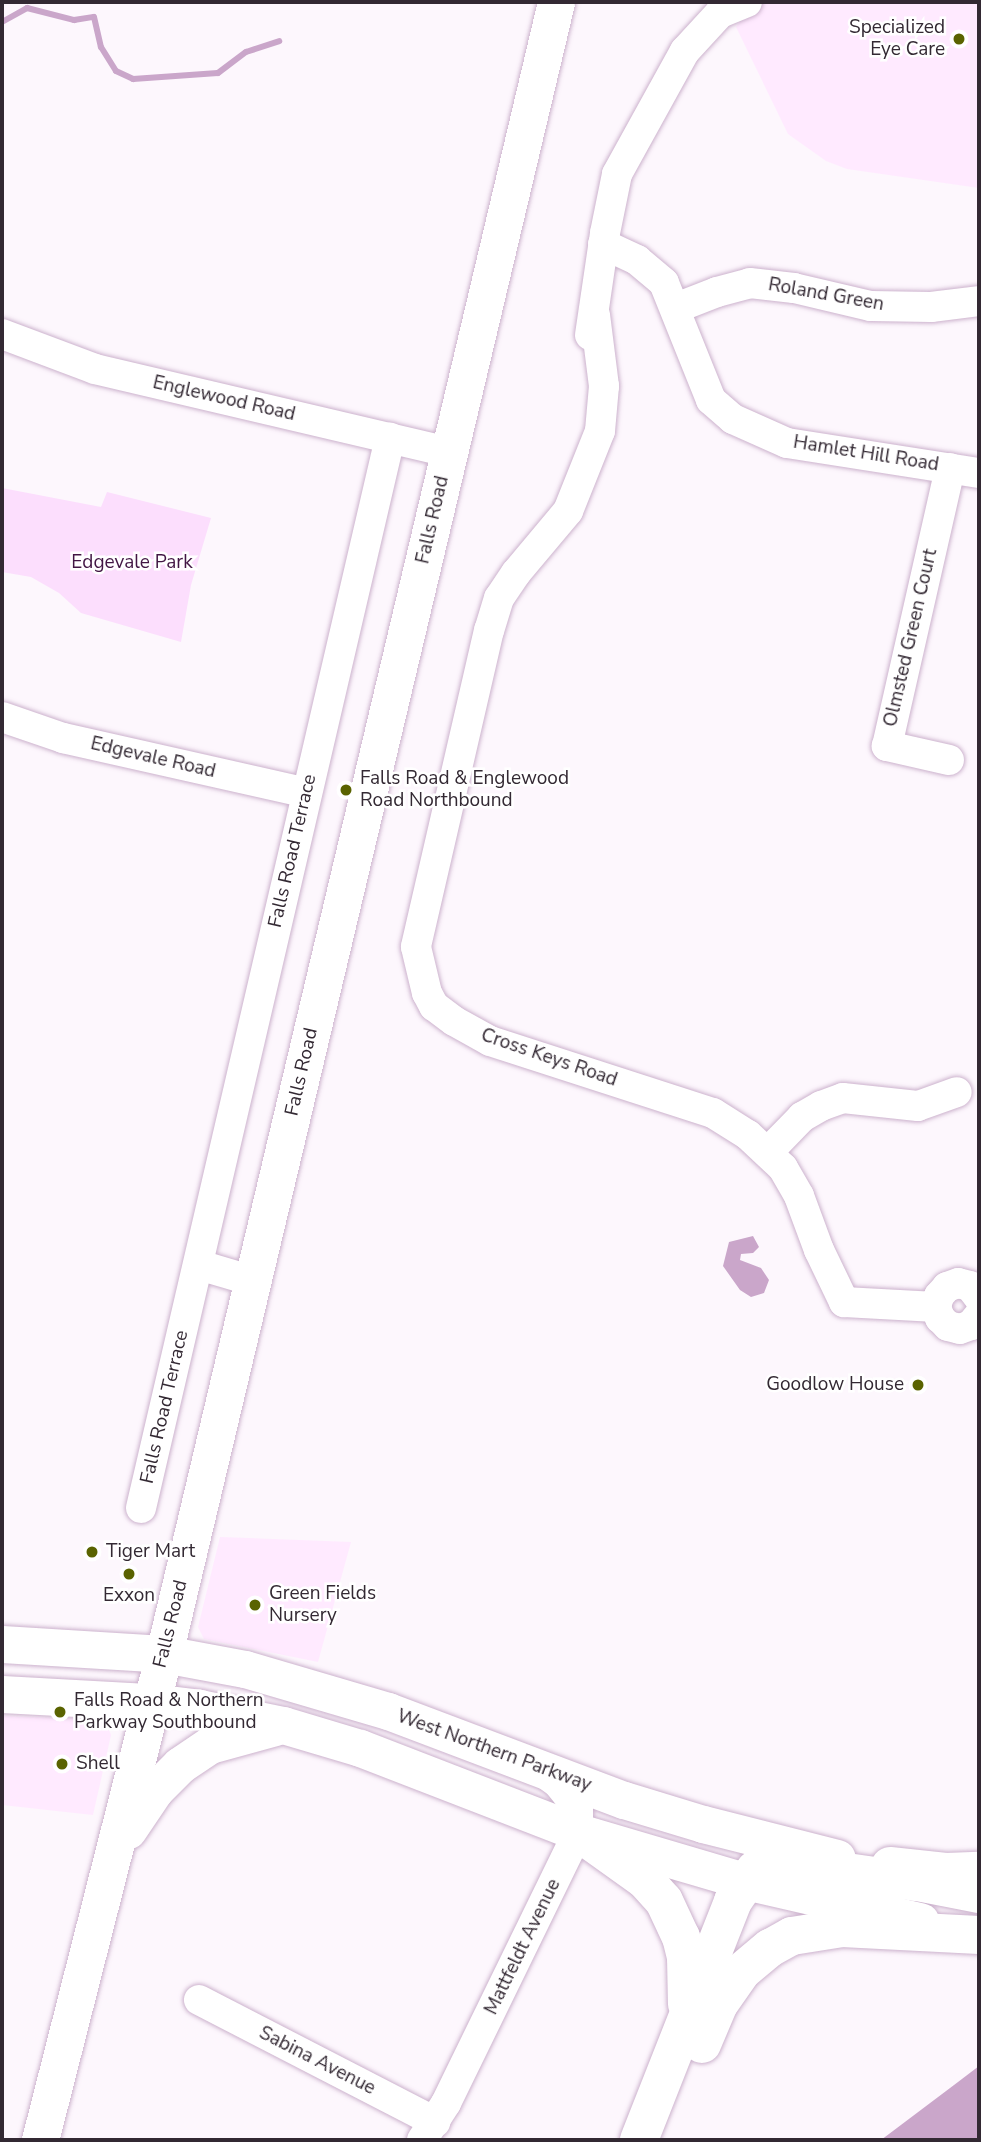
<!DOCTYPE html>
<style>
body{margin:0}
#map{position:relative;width:981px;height:2142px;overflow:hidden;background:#fdf7fd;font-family:"Nunito Sans",sans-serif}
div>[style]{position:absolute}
.built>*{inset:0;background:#ffeaff}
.green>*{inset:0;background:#fcdefd}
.water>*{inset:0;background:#caa6ca}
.stream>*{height:6px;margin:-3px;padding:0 3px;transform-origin:3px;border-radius:3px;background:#caa6ca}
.roads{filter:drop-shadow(0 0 2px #ccb2cd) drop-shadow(0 0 2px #ccb2cd)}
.minor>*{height:30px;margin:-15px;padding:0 15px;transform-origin:15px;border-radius:15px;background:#fff}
.major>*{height:37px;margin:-18.5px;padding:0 18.5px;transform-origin:18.5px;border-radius:18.5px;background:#fff}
.highway>*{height:38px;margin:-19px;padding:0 19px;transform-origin:19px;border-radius:19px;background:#fff}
.dots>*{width:19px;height:19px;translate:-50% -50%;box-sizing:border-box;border:4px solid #fff;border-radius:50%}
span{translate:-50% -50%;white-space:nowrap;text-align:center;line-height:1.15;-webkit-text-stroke:5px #fff;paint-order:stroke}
.poi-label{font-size:19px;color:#332933}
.right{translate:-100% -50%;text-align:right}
.left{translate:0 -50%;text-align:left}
.street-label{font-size:19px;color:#332933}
.park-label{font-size:19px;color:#421644}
.frame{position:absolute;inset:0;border:4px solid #332933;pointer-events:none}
</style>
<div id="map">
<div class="built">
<i style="clip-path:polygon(754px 2px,979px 2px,979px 188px,847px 169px,826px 161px,788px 134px,736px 27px)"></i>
<i style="clip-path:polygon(220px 1537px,351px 1542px,318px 1662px,204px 1639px,198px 1627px)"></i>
<i style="clip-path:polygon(2px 1716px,98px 1719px,107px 1725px,111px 1735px,93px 1815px,2px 1805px)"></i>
</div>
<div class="green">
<i style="clip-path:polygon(2px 488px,101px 507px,107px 492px,211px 518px,191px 585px,181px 642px,81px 613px,59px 593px,31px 577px,2px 572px)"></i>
</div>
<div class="water">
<i style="clip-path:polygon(753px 1236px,759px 1247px,753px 1253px,741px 1254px,740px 1260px,761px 1268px,769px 1280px,764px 1293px,751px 1297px,740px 1290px,723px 1266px,729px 1242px)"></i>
<i style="clip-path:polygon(979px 2066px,979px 2140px,881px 2140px,958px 2082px)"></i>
</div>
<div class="stream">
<i style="left:2px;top:22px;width:29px;rotate:-29deg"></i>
<i style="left:27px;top:8px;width:49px;rotate:14.3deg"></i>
<i style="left:74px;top:20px;width:20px;rotate:-9deg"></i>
<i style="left:94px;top:17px;width:31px;rotate:77deg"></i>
<i style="left:101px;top:47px;width:28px;rotate:58deg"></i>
<i style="left:116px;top:71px;width:19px;rotate:25deg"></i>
<i style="left:133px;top:79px;width:85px;rotate:-4deg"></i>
<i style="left:218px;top:73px;width:35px;rotate:-37deg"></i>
<i style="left:246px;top:52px;width:35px;rotate:-18deg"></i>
</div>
<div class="roads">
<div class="minor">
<i style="left:603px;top:244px;width:38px;rotate:25deg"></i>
<i style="left:637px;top:260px;width:35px;rotate:40deg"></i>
<i style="left:664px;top:283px;width:126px;rotate:68.1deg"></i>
<i style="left:711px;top:400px;width:29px;rotate:41deg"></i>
<i style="left:733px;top:419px;width:59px;rotate:24deg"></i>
<i style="left:787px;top:443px;width:194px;rotate:8.9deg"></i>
<i style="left:676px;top:308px;width:44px;rotate:-21.3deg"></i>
<i style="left:717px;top:292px;width:34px;rotate:-15deg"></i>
<i style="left:750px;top:283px;width:44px;rotate:6.5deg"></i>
<i style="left:794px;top:288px;width:79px;rotate:13.2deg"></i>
<i style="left:871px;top:306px;width:60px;rotate:1deg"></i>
<i style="left:931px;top:307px;width:48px;rotate:-7.1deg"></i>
<i style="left:595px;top:315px;width:72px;rotate:82.8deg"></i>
<i style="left:604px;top:386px;width:45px;rotate:95.1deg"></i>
<i style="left:600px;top:431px;width:86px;rotate:111.8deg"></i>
<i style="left:568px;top:511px;width:81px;rotate:130deg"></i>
<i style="left:516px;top:573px;width:30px;rotate:124deg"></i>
<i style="left:499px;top:598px;width:34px;rotate:107deg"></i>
<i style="left:489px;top:630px;width:325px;rotate:103deg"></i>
<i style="left:416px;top:947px;width:47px;rotate:76.6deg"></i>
<i style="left:427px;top:993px;width:15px;rotate:62deg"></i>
<i style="left:434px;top:1006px;width:25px;rotate:37deg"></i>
<i style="left:454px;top:1021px;width:41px;rotate:29.1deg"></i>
<i style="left:490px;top:1041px;width:234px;rotate:17.9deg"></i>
<i style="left:713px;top:1113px;width:41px;rotate:32.2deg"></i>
<i style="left:748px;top:1135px;width:48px;rotate:43.3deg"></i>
<i style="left:783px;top:1168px;width:32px;rotate:60deg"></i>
<i style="left:799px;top:1196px;width:58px;rotate:69.7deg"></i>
<i style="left:819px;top:1250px;width:58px;rotate:64.3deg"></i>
<i style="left:844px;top:1302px;width:92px;rotate:3.1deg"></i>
<i style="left:2px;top:334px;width:99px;rotate:20.6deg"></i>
<i style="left:95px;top:369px;width:365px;rotate:13.2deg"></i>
<i style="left:590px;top:335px;width:103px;rotate:-81.6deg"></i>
<i style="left:605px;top:233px;width:60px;rotate:-78.5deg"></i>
<i style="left:617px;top:174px;width:141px;rotate:-61.1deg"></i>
<i style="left:685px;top:51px;width:52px;rotate:-47.4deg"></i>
<i style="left:720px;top:13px;width:29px;rotate:-22deg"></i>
<i style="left:2px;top:717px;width:65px;rotate:19deg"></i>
<i style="left:63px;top:738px;width:250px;rotate:12.7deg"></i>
<i style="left:949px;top:760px;width:64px;rotate:-167.3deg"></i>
<i style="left:887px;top:746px;width:285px;rotate:-77.2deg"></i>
<i style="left:768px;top:1152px;width:49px;rotate:-45.8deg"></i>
<i style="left:802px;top:1117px;width:22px;rotate:-30deg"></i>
<i style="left:821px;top:1106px;width:23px;rotate:-20deg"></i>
<i style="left:843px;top:1098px;width:75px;rotate:6.1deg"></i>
<i style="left:918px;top:1106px;width:41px;rotate:-19.7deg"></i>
<i style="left:199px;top:1265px;width:56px;rotate:16.5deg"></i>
<i style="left:979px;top:1298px;width:15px;rotate:-127deg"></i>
<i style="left:970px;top:1286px;width:12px;rotate:-166deg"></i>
<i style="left:958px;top:1283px;width:12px;rotate:160deg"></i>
<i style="left:947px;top:1287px;width:12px;rotate:132deg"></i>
<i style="left:939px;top:1296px;width:11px;rotate:105deg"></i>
<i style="left:936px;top:1307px;width:12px;rotate:70deg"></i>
<i style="left:940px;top:1318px;width:11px;rotate:45deg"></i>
<i style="left:948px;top:1326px;width:12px;rotate:14deg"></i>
<i style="left:960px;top:1329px;width:12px;rotate:-20deg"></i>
<i style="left:971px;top:1325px;width:13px;rotate:-51deg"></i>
<i style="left:141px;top:1508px;width:1099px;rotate:-76.9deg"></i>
<i style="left:199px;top:2000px;width:266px;rotate:27.3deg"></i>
<i style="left:422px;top:2140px;width:44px;rotate:-57deg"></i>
<i style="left:446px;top:2103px;width:301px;rotate:-64deg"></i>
<i style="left:578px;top:1832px;width:24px;rotate:-90deg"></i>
<i style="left:578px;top:1808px;width:32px;rotate:-129deg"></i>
<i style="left:558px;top:1783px;width:17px;rotate:-144deg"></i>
</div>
<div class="major">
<i style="left:2px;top:1644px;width:162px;rotate:3.5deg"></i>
<i style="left:164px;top:1654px;width:82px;rotate:10.5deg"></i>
<i style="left:245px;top:1669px;width:149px;rotate:16.4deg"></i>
<i style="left:388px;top:1711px;width:252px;rotate:20.7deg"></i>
<i style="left:624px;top:1800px;width:83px;rotate:16.9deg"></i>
<i style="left:703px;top:1824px;width:138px;rotate:14.2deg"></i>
<i style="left:2px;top:1694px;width:150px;rotate:3.1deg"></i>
<i style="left:152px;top:1702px;width:48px;rotate:7.1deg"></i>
<i style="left:200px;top:1708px;width:85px;rotate:11.6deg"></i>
<i style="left:283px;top:1725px;width:80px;rotate:16.6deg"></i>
<i style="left:360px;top:1748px;width:234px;rotate:21.1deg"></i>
<i style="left:578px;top:1832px;width:174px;rotate:16.4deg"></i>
<i style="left:745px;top:1881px;width:180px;rotate:12.9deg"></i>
<i style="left:128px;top:1830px;width:48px;rotate:-56deg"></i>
<i style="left:155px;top:1790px;width:35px;rotate:-45deg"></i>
<i style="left:180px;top:1765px;width:36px;rotate:-34deg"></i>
<i style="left:210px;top:1745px;width:67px;rotate:-15.5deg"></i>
<i style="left:912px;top:1881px;width:68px;rotate:11deg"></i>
<i style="left:40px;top:2140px;width:502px;rotate:-75.69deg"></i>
<i style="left:164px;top:1654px;width:1698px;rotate:-76.65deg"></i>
</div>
<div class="highway">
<i style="left:578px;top:1832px;width:82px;rotate:35.6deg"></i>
<i style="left:645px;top:1880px;width:28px;rotate:48deg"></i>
<i style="left:664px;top:1901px;width:40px;rotate:65deg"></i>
<i style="left:681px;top:1937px;width:21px;rotate:76deg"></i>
<i style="left:686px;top:1957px;width:47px;rotate:88.8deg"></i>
<i style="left:890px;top:1866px;width:56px;rotate:6.1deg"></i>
<i style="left:946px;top:1872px;width:33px;rotate:-2deg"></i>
<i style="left:702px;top:2044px;width:43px;rotate:-67deg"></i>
<i style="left:719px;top:2004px;width:39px;rotate:-55deg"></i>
<i style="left:741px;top:1972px;width:38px;rotate:-40deg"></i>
<i style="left:770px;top:1948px;width:25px;rotate:-29deg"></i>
<i style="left:792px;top:1936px;width:51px;rotate:-9.1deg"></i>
<i style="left:842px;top:1928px;width:137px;rotate:2.9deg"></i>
<i style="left:639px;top:2140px;width:257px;rotate:-68.5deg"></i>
<i style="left:733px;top:1901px;width:38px;rotate:-55deg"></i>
<i style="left:755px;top:1870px;width:24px;rotate:-15deg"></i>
<i style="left:778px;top:1864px;width:12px"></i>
<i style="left:790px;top:1864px;width:127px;rotate:8.1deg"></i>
</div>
</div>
<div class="dots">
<i style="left:959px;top:39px;background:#5a6300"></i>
<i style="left:346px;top:790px;background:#5a6300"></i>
<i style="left:918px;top:1385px;background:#5a6300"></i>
<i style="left:92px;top:1552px;background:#5a6300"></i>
<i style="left:129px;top:1574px;background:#5a6300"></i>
<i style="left:255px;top:1605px;background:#5a6300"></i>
<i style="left:60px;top:1712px;background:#5a6300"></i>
<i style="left:62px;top:1764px;background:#5a6300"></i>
</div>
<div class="poi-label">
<span class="right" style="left:945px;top:39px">Specialized<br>Eye Care</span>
<span class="left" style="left:360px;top:790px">Falls Road &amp; Englewood<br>Road Northbound</span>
<span class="right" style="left:904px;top:1385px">Goodlow House</span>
<span class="left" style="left:106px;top:1552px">Tiger Mart</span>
<span class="left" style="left:269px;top:1605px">Green Fields<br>Nursery</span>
<span style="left:129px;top:1596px">Exxon</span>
<span class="left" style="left:74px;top:1712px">Falls Road &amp; Northern<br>Parkway Southbound</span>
<span class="left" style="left:76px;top:1764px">Shell</span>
</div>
<div class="street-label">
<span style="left:826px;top:295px;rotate:10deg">Roland Green</span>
<span style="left:224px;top:399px;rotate:13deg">Englewood Road</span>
<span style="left:866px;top:454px;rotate:9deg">Hamlet Hill Road</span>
<span style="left:433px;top:520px;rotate:-77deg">Falls Road</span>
<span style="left:911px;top:638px;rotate:-77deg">Olmsted Green Court</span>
<span style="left:153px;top:758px;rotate:13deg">Edgevale Road</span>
<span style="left:293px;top:851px;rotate:-77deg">Falls Road Terrace</span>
<span style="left:549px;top:1058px;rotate:19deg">Cross Keys Road</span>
<span style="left:302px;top:1072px;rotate:-77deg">Falls Road</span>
<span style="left:165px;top:1407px;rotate:-77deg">Falls Road Terrace</span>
<span style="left:171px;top:1624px;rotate:-76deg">Falls Road</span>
<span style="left:494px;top:1751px;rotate:20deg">West Northern Parkway</span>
<span style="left:523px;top:1947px;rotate:-64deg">Mattfeldt Avenue</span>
<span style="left:317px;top:2061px;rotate:27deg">Sabina Avenue</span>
</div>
<div class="park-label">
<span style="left:132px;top:563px">Edgevale Park</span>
</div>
<div class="frame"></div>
</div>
